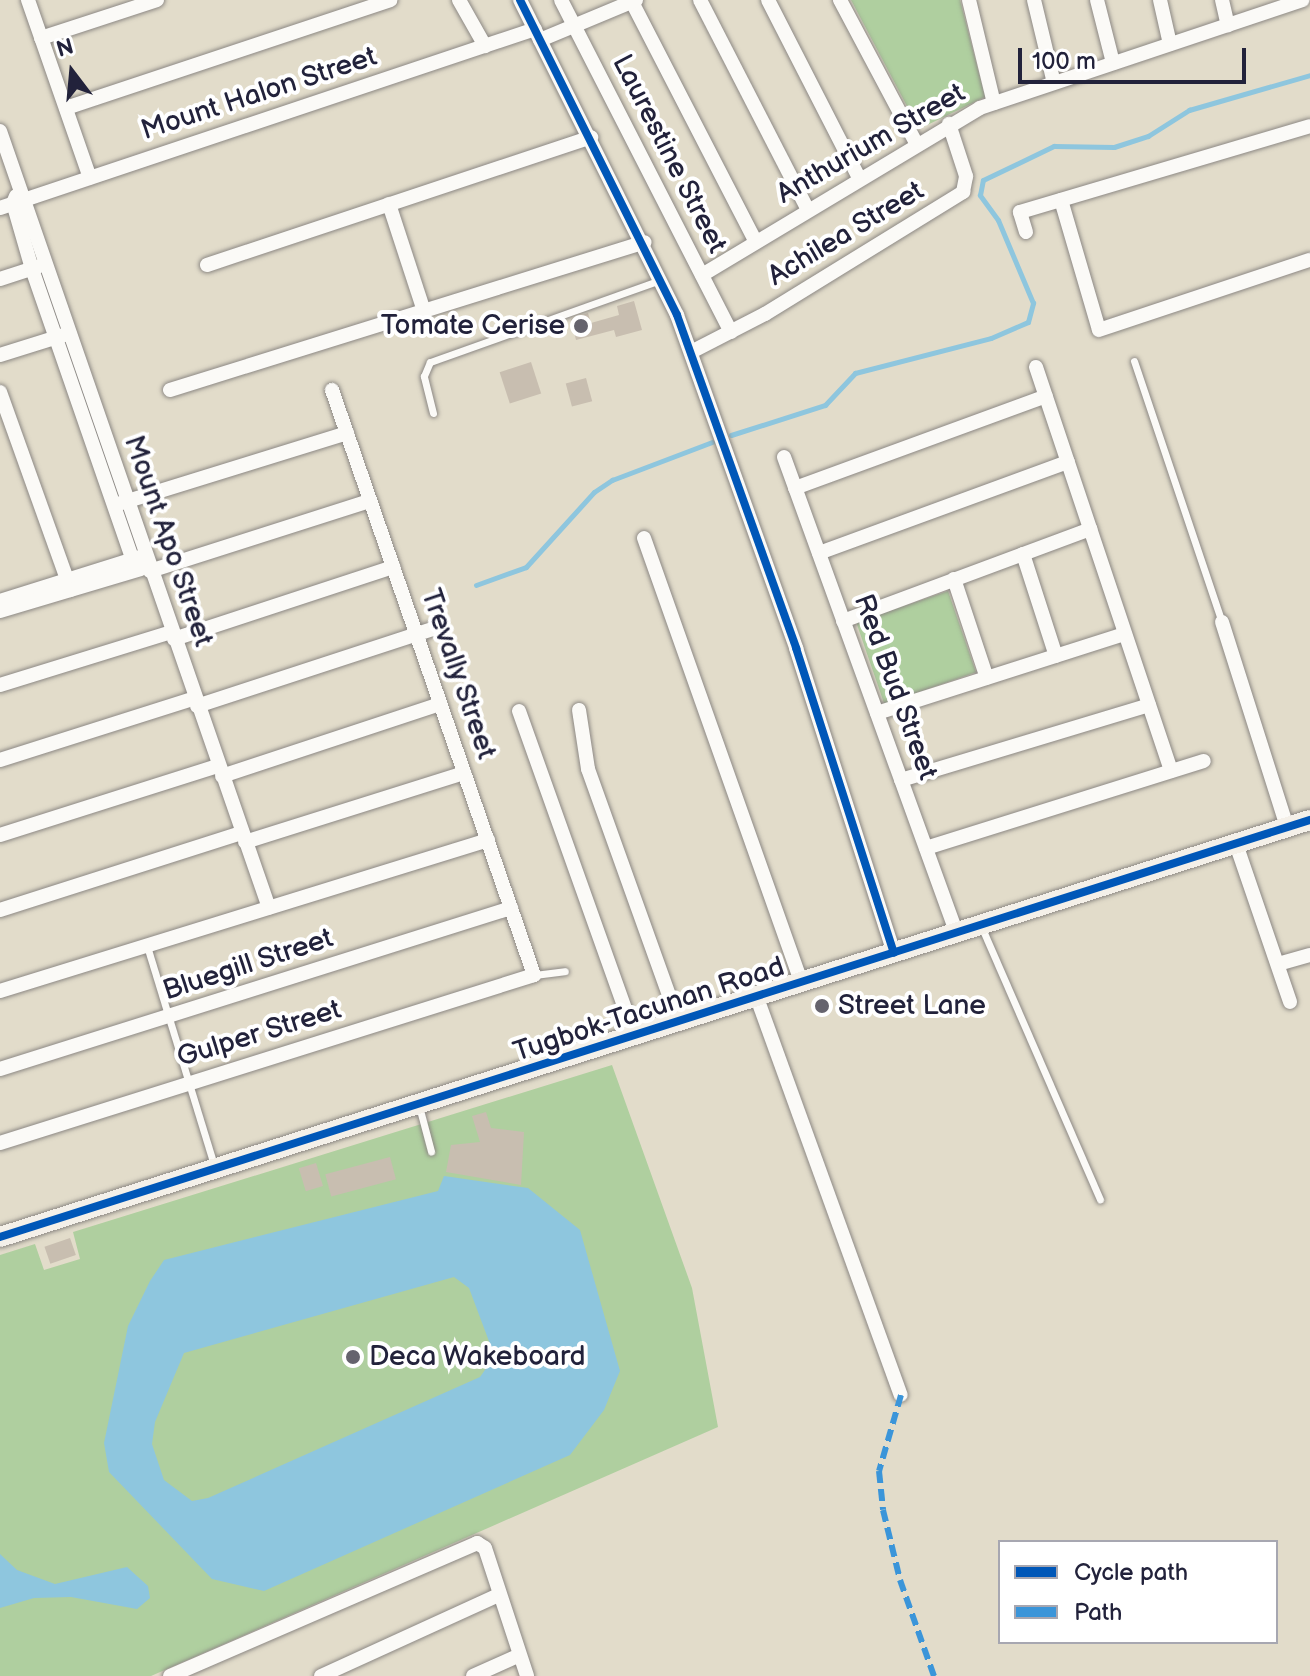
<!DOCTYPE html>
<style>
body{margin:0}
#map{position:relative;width:1310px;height:1676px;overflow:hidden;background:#e2dcca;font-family:"Balsamiq Sans",sans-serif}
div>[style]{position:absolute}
.green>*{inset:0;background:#afcf9f;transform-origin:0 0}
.water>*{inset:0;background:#8ec6de}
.stream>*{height:5px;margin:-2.5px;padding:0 2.5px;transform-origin:2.5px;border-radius:2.5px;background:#8ec6de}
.building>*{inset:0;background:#c8beb0;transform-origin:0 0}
.roads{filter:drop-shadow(0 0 2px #8c8884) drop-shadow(0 0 2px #8c8884)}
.lane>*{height:7px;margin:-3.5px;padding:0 3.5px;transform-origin:3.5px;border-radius:3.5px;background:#fbfaf7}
.street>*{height:14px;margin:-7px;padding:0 7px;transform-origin:7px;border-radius:7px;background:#fbfaf7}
.secondary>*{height:20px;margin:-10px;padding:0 10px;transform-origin:10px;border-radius:10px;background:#f4f0e9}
.quiet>*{height:6px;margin-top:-3px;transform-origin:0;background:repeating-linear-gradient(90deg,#3b95d9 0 12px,transparent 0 18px)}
.cycleway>*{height:8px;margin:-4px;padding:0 4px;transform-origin:4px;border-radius:4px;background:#0057b8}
.dots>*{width:22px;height:22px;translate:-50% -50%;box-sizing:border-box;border:4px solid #fff;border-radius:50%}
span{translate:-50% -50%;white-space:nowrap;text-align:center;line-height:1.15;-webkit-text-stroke:8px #fff;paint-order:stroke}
.street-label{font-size:28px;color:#22223b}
.poi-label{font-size:28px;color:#22223b}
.right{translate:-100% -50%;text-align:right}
.left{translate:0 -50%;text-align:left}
.legend{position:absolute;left:998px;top:1540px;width:280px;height:104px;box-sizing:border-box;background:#fff;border:2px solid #a7a7b1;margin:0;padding:10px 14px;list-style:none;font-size:24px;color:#22223b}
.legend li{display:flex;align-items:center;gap:16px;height:40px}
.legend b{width:40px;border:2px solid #a7a7b1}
.north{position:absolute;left:32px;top:32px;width:80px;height:80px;-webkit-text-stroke:6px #fff;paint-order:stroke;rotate:344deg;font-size:22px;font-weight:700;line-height:32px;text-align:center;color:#22223b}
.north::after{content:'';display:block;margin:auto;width:28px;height:36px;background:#22223b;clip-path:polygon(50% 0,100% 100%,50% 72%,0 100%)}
.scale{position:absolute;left:1018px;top:48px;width:228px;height:36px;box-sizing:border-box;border:4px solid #22223b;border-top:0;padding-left:10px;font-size:24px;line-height:28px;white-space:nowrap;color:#22223b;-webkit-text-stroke:6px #fff;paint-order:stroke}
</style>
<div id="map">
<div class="green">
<i style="clip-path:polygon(851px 0,960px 0,985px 97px,919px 129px)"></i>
<i style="left:948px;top:591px;width:86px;height:97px;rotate:71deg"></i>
<i style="clip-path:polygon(612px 1065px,692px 1288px,718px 1427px,151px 1676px,0 1676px,0 1255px,35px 1244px,44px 1270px,80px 1259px,73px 1232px)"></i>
</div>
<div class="water">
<i style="clip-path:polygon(evenodd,444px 1176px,528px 1188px,580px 1230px,620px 1371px,604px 1410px,570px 1455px,264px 1591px,212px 1579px,109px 1472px,104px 1443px,128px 1326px,150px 1281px,164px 1260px,438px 1191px,444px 1176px,454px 1277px,469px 1288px,490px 1344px,492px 1360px,480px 1377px,208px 1498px,192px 1501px,164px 1480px,152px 1444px,155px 1422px,184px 1353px,454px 1277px)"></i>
<i style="clip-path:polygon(0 1554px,17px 1570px,55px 1584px,127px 1567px,148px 1586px,150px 1598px,137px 1609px,71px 1597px,34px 1598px,0 1608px)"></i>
</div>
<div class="stream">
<i style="left:731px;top:435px;width:99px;rotate:-17.7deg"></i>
<i style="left:825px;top:405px;width:44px;rotate:-46.8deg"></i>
<i style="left:855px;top:373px;width:140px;rotate:-14.4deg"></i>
<i style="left:991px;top:338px;width:40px;rotate:-23.4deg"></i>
<i style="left:1028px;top:322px;width:20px;rotate:-75deg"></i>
<i style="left:1033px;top:303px;width:90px;rotate:-112.9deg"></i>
<i style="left:998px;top:220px;width:31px;rotate:-126deg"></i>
<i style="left:980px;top:195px;width:15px;rotate:-79deg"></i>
<i style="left:983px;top:180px;width:79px;rotate:-25.6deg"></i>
<i style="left:1054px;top:146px;width:60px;rotate:1deg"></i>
<i style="left:1114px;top:147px;width:36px;rotate:-18deg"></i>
<i style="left:1148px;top:136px;width:49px;rotate:-32.4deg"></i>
<i style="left:1189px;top:110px;width:126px;rotate:-16.1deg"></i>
<i style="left:476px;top:585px;width:53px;rotate:-19.8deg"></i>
<i style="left:526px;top:567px;width:101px;rotate:-47.8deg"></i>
<i style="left:594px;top:492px;width:22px;rotate:-34deg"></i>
<i style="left:612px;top:480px;width:107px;rotate:-20.8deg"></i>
</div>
<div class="building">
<i style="clip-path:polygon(634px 301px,642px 330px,616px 337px,614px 330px,576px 340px,571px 319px,588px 313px,591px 323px,619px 315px,617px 306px)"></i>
<i style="left:531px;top:362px;width:33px;height:33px;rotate:72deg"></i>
<i style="left:586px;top:378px;width:24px;height:21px;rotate:75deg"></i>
<i style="clip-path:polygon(486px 1112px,491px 1128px,524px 1132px,521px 1185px,446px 1172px,451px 1145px,480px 1142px,472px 1116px)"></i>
<i style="left:390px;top:1157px;width:23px;height:67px;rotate:75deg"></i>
<i style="left:316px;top:1163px;width:24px;height:18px;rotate:73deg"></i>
<i style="left:70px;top:1238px;width:18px;height:27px;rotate:71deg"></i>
</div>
<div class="roads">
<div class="lane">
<i style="left:1134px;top:361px;width:275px;rotate:71.4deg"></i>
<i style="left:433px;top:413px;width:38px;rotate:-104deg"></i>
<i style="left:424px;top:376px;width:15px;rotate:-67deg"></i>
<i style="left:430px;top:362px;width:244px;rotate:-19.6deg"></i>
<i style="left:982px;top:928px;width:296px;rotate:66.5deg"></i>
<i style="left:147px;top:946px;width:229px;rotate:73deg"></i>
<i style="left:534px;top:975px;width:31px;rotate:-7deg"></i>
<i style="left:419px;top:1106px;width:47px;rotate:75.1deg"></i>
</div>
<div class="street">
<i style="left:28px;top:0;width:188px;rotate:70.8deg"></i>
<i style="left:459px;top:0;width:53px;rotate:60.5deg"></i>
<i style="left:520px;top:0;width:352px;rotate:63.5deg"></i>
<i style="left:677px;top:315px;width:354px;rotate:70.3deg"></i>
<i style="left:796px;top:648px;width:320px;rotate:72.2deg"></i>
<i style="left:561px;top:0;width:373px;rotate:62.9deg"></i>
<i style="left:700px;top:0;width:236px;rotate:62.8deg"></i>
<i style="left:768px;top:0;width:200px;rotate:62.9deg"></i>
<i style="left:840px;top:0;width:162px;rotate:62deg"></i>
<i style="left:969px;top:0;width:106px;rotate:76.4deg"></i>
<i style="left:1034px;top:0;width:85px;rotate:76.5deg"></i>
<i style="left:1097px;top:0;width:65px;rotate:75.7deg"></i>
<i style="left:1160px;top:0;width:45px;rotate:77.2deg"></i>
<i style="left:1222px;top:0;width:26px;rotate:77deg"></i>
<i style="left:632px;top:2px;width:270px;rotate:62.7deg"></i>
<i style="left:41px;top:38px;width:122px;rotate:-18.1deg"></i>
<i style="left:540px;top:40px;width:104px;rotate:-22.6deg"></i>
<i style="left:66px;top:108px;width:342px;rotate:-18.4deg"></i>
<i style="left:0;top:131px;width:822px;rotate:70.9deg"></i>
<i style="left:16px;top:196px;width:8px;rotate:113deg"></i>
<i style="left:13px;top:203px;width:69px;rotate:73.9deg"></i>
<i style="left:32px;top:269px;width:318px;rotate:70.9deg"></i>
<i style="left:1061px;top:200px;width:135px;rotate:73.7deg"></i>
<i style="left:1099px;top:330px;width:222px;rotate:-18.4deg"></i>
<i style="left:389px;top:204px;width:113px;rotate:71.9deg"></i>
<i style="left:0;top:208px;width:564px;rotate:-18.5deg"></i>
<i style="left:1026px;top:232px;width:21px;rotate:-107deg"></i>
<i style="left:1020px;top:212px;width:302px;rotate:-16.5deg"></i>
<i style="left:207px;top:265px;width:405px;rotate:-18.4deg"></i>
<i style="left:702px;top:275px;width:324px;rotate:-31deg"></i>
<i style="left:980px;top:108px;width:340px;rotate:-18.5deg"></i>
<i style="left:0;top:279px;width:40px;rotate:-18deg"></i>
<i style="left:691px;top:352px;width:83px;rotate:-27.2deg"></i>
<i style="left:765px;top:314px;width:233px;rotate:-31.6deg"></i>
<i style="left:963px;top:192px;width:16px;rotate:-79deg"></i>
<i style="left:966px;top:176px;width:55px;rotate:-108.1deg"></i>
<i style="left:0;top:355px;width:67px;rotate:-17.4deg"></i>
<i style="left:1036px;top:367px;width:426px;rotate:71.5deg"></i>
<i style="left:170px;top:390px;width:497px;rotate:-17.3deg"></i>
<i style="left:0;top:392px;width:210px;rotate:70.3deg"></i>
<i style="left:784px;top:457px;width:507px;rotate:70.07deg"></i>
<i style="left:795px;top:488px;width:267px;rotate:-20.1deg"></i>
<i style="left:118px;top:504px;width:240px;rotate:-17.2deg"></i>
<i style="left:644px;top:538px;width:473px;rotate:70.5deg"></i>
<i style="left:819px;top:553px;width:265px;rotate:-20.1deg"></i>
<i style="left:1023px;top:554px;width:107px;rotate:72.1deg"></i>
<i style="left:150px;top:571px;width:231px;rotate:-17.7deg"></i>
<i style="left:954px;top:579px;width:104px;rotate:71.6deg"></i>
<i style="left:0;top:601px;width:147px;rotate:-17.4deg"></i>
<i style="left:0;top:611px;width:147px;rotate:-16.6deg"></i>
<i style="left:843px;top:621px;width:264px;rotate:-20.4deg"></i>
<i style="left:1222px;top:622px;width:215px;rotate:72.4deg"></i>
<i style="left:174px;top:639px;width:231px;rotate:-18.2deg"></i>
<i style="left:0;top:685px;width:179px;rotate:-17.2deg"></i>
<i style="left:197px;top:706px;width:255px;rotate:-18.1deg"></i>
<i style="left:579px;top:710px;width:60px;rotate:81.3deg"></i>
<i style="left:588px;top:769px;width:270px;rotate:70.3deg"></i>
<i style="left:519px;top:711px;width:346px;rotate:70.4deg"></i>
<i style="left:877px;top:713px;width:260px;rotate:-17.7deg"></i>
<i style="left:0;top:760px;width:205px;rotate:-17.6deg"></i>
<i style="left:222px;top:776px;width:230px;rotate:-18.3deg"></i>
<i style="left:901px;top:780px;width:259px;rotate:-16.8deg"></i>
<i style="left:0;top:835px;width:229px;rotate:-17.6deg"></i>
<i style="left:245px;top:842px;width:230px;rotate:-17.5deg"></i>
<i style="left:1236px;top:844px;width:167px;rotate:71.1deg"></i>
<i style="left:926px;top:848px;width:291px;rotate:-17.4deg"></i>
<i style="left:0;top:910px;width:254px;rotate:-17.7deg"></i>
<i style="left:1278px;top:964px;width:33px;rotate:-16deg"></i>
<i style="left:0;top:991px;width:511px;rotate:-17.19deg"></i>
<i style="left:757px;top:998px;width:422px;rotate:70.1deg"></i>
<i style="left:0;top:1069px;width:536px;rotate:-17.49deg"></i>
<i style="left:0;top:1143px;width:560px;rotate:-17.46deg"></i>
<i style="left:534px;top:975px;width:619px;rotate:-109.05deg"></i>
<i style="left:170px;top:1676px;width:335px;rotate:-23.4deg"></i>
<i style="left:477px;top:1543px;width:9px;rotate:32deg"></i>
<i style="left:485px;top:1548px;width:135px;rotate:71.8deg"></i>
<i style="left:321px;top:1676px;width:196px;rotate:-24.5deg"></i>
<i style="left:473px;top:1676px;width:51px;rotate:-24.1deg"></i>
</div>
<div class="secondary">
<i style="left:0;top:1237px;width:1375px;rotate:-17.66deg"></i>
</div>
</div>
<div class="quiet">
<i style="left:901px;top:1395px;width:79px;rotate:106.1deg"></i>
<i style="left:879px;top:1471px;width:39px;rotate:84deg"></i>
<i style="left:883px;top:1510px;width:72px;rotate:76.3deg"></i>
<i style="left:900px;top:1580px;width:102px;rotate:70.5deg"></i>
</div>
<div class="cycleway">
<i style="left:520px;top:0;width:352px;rotate:63.5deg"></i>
<i style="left:677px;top:315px;width:354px;rotate:70.3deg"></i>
<i style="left:796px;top:648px;width:320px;rotate:72.2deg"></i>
<i style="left:0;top:1237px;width:1375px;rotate:-17.66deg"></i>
</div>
<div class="dots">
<i style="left:581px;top:326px;background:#65636d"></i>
<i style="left:822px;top:1006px;background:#65636d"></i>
<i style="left:353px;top:1357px;background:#65636d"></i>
</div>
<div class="street-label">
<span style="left:259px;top:94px;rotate:-18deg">Mount Halon Street</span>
<span style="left:871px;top:144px;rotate:-30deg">Anthurium Street</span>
<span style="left:669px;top:154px;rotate:63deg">Laurestine Street</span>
<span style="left:846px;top:234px;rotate:-31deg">Achilea Street</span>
<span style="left:168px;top:541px;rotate:71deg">Mount Apo Street</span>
<span style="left:458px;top:674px;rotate:71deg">Trevally Street</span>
<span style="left:895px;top:687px;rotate:70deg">Red Bud Street</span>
<span style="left:248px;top:965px;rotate:-18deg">Bluegill Street</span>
<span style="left:649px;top:1010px;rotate:-18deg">Tugbok-Tacunan Road</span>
<span style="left:259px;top:1034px;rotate:-17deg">Gulper Street</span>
</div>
<div class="poi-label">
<span class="right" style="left:565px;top:326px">Tomate Cerise</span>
<span class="left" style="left:838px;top:1006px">Street Lane</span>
<span class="left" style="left:369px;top:1357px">Deca Wakeboard</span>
</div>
<ul class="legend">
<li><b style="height:10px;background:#0057b8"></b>Cycle path</li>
<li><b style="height:10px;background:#3b95d9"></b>Path</li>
</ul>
<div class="north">N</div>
<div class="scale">100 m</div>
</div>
